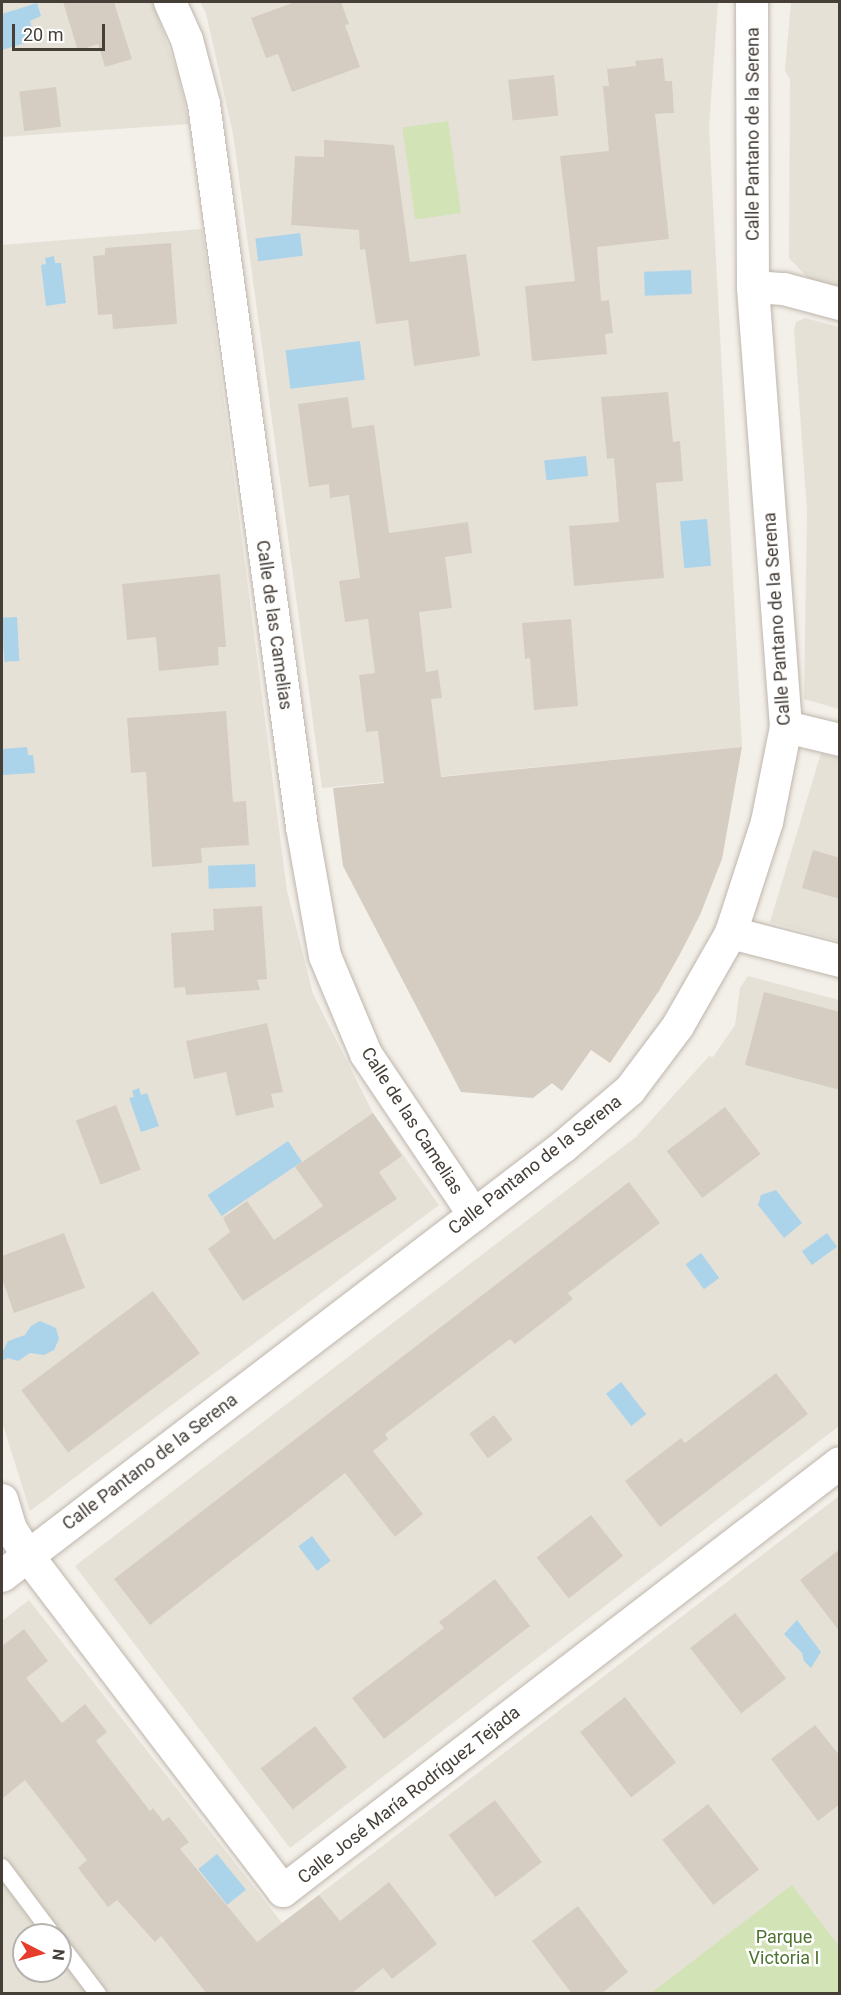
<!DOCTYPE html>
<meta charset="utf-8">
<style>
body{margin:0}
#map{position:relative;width:841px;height:1995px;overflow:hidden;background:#f3efe9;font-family:Roboto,sans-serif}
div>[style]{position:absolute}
.residential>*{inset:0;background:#e6e1d7}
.green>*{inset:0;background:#d2e3b6;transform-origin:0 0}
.water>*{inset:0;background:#abd4ea;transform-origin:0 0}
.building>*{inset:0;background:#d6cdc2;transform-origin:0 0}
.roads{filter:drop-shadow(0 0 2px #beb6ac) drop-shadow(0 0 2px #beb6ac)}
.lane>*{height:16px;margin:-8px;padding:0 8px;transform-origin:8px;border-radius:8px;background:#fff}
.street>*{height:32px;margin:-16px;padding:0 16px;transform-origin:16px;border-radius:16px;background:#fff}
span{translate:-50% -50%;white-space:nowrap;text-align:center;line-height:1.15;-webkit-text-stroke:5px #fff;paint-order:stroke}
.street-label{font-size:18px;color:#463f38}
.park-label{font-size:18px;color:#4e7230}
.frame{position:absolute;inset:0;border:3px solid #463f38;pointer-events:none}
.north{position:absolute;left:12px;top:1923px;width:60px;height:60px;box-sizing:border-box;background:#fff;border:2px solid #b5b2af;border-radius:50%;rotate:96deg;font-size:16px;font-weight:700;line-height:24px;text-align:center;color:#463f38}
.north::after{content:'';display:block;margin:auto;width:21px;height:27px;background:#e63d2d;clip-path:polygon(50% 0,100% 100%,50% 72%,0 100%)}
.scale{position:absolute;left:12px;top:24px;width:93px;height:27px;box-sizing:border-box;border:3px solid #463f38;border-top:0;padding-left:8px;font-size:18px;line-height:21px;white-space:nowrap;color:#463f38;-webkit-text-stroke:4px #fff;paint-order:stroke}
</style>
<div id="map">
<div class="residential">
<i style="clip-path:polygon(2px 2px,153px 2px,179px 78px,189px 124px,2px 137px)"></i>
<i style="clip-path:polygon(200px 2px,718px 2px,709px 128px,742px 747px,322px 788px,233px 134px,206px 13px)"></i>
<i style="clip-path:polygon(791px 2px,839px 2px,839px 287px,809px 279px,789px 258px,790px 79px,785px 71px)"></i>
<i style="clip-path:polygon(202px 229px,287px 891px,313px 994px,373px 1113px,439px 1205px,30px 1511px,2px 1422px,2px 245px)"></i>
<i style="clip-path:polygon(805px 318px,839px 327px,839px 709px,804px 699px,807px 511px,794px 330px,796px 322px)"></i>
<i style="clip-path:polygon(821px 753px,839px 758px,839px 941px,770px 922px)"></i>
<i style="clip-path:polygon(748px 976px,839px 1000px,839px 1426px,290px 1848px,75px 1566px,636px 1137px,709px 1056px,713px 1057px,735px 1025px,740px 988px)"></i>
<i style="clip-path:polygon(evenodd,839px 1496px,839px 1993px,2px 1994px,2px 1621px,29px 1600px,282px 1923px,839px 1496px,24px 1935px,60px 1935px,60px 1971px,24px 1971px,24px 1935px)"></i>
</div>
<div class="green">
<i style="left:448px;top:121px;width:93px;height:46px;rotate:82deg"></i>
<i style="clip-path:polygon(792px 1885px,839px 1946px,839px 1993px,651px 1993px)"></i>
</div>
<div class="water">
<i style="clip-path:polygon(37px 3px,41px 16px,30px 21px,35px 40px,2px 50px,2px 14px)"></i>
<i style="left:300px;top:233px;width:23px;height:45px;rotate:83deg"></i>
<i style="clip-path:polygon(54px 256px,55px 263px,61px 263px,66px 303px,46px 306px,41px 265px,46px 264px,45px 258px)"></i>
<i style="left:691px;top:270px;width:24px;height:47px;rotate:88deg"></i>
<i style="left:360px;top:341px;width:39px;height:75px;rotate:83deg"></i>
<i style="left:586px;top:456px;width:20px;height:42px;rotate:84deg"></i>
<i style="left:707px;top:519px;width:47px;height:27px;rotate:85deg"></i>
<i style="left:17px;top:617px;width:44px;height:15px;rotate:87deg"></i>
<i style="clip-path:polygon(27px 747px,28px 755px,33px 755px,35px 773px,2px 775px,2px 749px)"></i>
<i style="left:255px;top:864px;width:23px;height:47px;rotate:88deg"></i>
<i style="clip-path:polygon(139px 1088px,141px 1095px,147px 1093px,159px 1126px,141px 1132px,129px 1098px,134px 1097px,132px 1091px)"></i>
<i style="left:288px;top:1141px;width:25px;height:97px;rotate:56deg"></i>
<i style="clip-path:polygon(776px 1190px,802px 1223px,784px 1238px,758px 1205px,761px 1195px)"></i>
<i style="left:827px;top:1233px;width:17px;height:31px;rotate:54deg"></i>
<i style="left:701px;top:1253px;width:31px;height:19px;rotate:54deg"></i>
<i style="clip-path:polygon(40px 1321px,56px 1328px,59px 1339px,54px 1350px,44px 1355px,30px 1353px,18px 1361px,8px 1358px,2px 1361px,2px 1353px,8px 1341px,25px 1335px,31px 1326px)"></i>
<i style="left:621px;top:1382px;width:41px;height:19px;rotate:52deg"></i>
<i style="left:312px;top:1536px;width:31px;height:17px;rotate:53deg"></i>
<i style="clip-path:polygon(797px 1620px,821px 1652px,811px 1668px,804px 1661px,802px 1653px,784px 1634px)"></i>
<i style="left:217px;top:1854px;width:46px;height:24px;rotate:51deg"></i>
</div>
<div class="building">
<i style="clip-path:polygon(63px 2px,114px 2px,132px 59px,105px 67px,98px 44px,78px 51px)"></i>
<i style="clip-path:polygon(295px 2px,341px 2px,349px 24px,345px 25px,360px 67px,292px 92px,278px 54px,266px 58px,251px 18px)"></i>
<i style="clip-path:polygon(663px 58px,665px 81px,672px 81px,674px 113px,655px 114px,669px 239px,597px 247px,601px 301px,609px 300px,613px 333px,605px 334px,607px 354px,532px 361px,525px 286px,575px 281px,560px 156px,609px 151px,603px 86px,609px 86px,607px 69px,636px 66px,635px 61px)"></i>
<i style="left:554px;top:75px;width:41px;height:46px;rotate:84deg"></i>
<i style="left:56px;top:87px;width:40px;height:37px;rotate:83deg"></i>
<i style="clip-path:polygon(324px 140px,394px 145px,410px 262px,466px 254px,480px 356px,414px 366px,408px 320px,376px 324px,365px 249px,360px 250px,359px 230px,291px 225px,295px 156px,324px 157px)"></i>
<i style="clip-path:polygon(171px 243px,177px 324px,113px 329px,112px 314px,98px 315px,93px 256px,105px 255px,105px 248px)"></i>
<i style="clip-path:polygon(668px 392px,673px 442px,680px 441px,683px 481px,656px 483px,664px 578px,574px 586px,569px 526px,619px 522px,614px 458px,607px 459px,601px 397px)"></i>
<i style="clip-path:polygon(348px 397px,352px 428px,374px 425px,389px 533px,468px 522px,472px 553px,445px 557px,452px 608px,419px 612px,426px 672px,438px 670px,442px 698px,431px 699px,441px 777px,742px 747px,722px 859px,700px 915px,680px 954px,659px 991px,610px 1063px,591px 1050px,562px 1091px,552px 1083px,533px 1098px,461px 1092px,343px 866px,333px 788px,384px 783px,378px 731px,366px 732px,359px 675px,375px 673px,368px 619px,345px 622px,339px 581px,360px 578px,349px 495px,330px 498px,329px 484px,309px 487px,298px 404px)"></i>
<i style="clip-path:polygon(220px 574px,226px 647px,218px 647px,219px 665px,159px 671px,156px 637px,127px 640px,122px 584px)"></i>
<i style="clip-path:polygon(571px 619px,578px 706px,534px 710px,530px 658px,525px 659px,522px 623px)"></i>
<i style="clip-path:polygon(226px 711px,233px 802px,246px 801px,249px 845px,201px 848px,202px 863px,152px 867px,146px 772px,131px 773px,127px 718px)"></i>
<i style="clip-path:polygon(813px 850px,840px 858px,840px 899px,802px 888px)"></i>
<i style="clip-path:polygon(262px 906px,267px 979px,257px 980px,260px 990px,186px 995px,185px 987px,174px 988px,171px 933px,214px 930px,213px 909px)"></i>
<i style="clip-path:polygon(764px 992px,840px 1012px,840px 1090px,745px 1065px)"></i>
<i style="clip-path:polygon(267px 1023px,283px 1092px,271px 1094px,274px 1107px,236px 1116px,226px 1072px,194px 1079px,186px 1041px)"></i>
<i style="left:116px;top:1105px;width:69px;height:43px;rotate:69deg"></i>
<i style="left:725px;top:1107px;width:59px;height:73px;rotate:53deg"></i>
<i style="clip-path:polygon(373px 1113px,402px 1156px,379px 1172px,397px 1199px,243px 1301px,208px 1249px,230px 1232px,223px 1218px,247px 1201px,274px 1240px,323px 1206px,295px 1167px)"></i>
<i style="clip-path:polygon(629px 1182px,660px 1223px,568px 1293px,573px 1299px,515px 1344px,510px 1339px,385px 1434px,388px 1439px,373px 1451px,423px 1514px,395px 1537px,345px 1473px,150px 1625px,114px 1579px)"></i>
<i style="clip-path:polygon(64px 1233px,85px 1288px,14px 1313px,2px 1278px,2px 1256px)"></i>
<i style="left:153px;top:1291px;width:78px;height:165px;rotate:53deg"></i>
<i style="clip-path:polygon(776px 1373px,808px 1414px,660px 1527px,625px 1481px,681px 1438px,685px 1443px)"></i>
<i style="left:494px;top:1415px;width:31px;height:31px;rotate:53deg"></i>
<i style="left:591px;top:1515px;width:52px;height:69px;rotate:52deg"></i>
<i style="clip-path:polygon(840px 1549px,840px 1632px,800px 1580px)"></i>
<i style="clip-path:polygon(495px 1579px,530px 1626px,384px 1739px,352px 1698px,444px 1628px,439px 1622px)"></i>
<i style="left:735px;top:1613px;width:83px;height:57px;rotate:52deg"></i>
<i style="clip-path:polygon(24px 1629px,48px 1661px,26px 1678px,62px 1723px,85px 1704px,107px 1732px,96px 1741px,150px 1811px,153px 1808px,163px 1821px,169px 1817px,189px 1842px,180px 1849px,257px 1942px,319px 1895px,340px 1921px,389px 1882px,437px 1944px,392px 1979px,383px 1968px,351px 1994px,207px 1994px,161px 1936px,155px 1942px,117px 1900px,108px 1907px,78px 1868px,87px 1860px,25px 1780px,2px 1799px,2px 1646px)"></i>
<i style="left:625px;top:1697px;width:83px;height:57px;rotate:52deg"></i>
<i style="clip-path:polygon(815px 1725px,840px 1756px,840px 1804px,818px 1821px,771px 1759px)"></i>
<i style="left:315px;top:1726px;width:52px;height:69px;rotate:52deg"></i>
<i style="left:495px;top:1800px;width:78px;height:58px;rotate:53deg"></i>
<i style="left:708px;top:1804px;width:83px;height:58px;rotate:52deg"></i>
<i style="clip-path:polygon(578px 1906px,628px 1972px,601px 1994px,572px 1994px,532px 1941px)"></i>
</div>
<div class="roads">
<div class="lane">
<i style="left:2px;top:1867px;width:85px;rotate:53.1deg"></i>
<i style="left:60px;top:1944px;width:63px;rotate:52.8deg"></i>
</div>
<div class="street">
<i style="left:170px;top:2px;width:42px;rotate:65.9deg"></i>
<i style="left:187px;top:40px;width:66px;rotate:75.1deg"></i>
<i style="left:204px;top:104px;width:730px;rotate:82.28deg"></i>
<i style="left:302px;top:827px;width:131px;rotate:79.9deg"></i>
<i style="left:325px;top:956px;width:106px;rotate:67.3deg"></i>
<i style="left:366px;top:1054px;width:194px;rotate:56.1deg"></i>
<i style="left:753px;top:287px;width:31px;rotate:4deg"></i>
<i style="left:784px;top:289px;width:58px;rotate:15deg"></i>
<i style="left:786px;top:727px;width:56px;rotate:13.5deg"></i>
<i style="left:731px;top:933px;width:113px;rotate:14.4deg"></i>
<i style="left:2px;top:1500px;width:30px;rotate:73deg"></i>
<i style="left:11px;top:1529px;width:32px;rotate:58deg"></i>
<i style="left:28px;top:1556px;width:421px;rotate:52.7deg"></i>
<i style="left:283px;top:1891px;width:702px;rotate:-37.54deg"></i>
<i style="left:2px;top:1576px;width:706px;rotate:-37.41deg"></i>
<i style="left:563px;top:1147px;width:88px;rotate:-40.4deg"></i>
<i style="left:630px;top:1090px;width:80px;rotate:-53.1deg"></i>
<i style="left:678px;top:1026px;width:107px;rotate:-60.3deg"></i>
<i style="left:731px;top:933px;width:117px;rotate:-72deg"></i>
<i style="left:767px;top:822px;width:97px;rotate:-78.7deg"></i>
<i style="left:786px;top:727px;width:441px;rotate:-94.3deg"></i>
<i style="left:753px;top:287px;width:285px;rotate:-90.2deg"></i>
</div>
</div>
<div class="street-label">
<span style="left:753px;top:134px;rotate:-90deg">Calle Pantano de la Serena</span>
<span style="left:777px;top:619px;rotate:-94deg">Calle Pantano de la Serena</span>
<span style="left:274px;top:625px;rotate:82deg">Calle de las Camelias</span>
<span style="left:412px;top:1121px;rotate:57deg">Calle de las Camelias</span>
<span style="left:535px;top:1165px;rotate:-38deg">Calle Pantano de la Serena</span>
<span style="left:150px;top:1462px;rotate:-37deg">Calle Pantano de la Serena</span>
<span style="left:409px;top:1795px;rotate:-38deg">Calle José María Rodríguez Tejada</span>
</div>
<div class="park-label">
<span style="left:784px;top:1948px">Parque<br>Victoria I</span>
</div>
<div class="frame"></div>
<div class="north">N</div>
<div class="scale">20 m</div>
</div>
